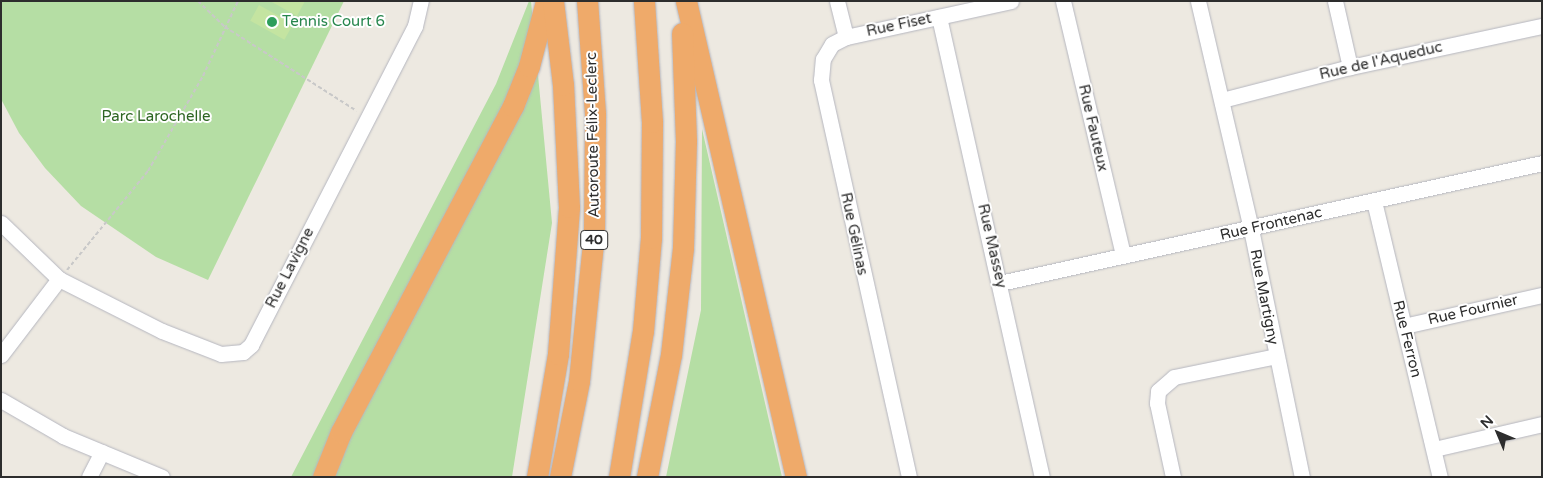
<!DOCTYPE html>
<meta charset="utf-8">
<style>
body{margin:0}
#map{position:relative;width:1543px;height:478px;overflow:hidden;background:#ede9e1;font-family:"Varela Round",sans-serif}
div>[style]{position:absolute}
.green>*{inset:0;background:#b5dea4}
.pitch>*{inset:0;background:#c4e4a1;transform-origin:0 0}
.path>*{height:2px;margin-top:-1px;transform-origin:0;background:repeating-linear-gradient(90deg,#c8c8c8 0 4px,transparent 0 6.5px)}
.roads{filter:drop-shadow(0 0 1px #b5b6bf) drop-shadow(0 0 1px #b5b6bf)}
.minor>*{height:15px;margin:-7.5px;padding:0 7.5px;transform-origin:7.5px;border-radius:7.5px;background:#fff}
.highway>*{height:21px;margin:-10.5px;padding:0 10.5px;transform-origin:10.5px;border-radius:10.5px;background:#efaa6a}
.dots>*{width:14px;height:14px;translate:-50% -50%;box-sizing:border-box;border:2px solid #fff;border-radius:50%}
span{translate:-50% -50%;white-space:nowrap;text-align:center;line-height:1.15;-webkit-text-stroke:4px #fff;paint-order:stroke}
.shield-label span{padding:1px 4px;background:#fff;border:1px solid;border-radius:4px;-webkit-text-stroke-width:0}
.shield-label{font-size:14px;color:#2d2d2d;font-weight:700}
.leisure-label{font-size:15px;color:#27864d}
.left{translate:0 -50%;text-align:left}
.street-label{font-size:15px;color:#2d2d2d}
.park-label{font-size:15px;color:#2d6522}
.frame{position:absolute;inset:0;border:2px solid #2d2d2d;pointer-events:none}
.north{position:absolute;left:1473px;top:408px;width:50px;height:50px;-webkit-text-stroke:4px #fff;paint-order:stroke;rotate:315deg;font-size:14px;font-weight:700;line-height:20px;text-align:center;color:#2d2d2d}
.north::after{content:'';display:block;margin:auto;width:18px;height:22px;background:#2d2d2d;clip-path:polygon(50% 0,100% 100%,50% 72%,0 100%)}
</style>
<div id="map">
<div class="green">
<i style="clip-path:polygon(1px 1px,344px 1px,208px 280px,156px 257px,81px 206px,45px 168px,19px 133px,1px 99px)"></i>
<i style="clip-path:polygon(529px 1px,531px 1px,552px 223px,512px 477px,291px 477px,496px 84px)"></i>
<i style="clip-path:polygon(702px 129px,782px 477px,666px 477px,701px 310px)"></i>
</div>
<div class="pitch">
<i style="clip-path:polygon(270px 1px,305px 1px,297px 16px)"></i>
<i style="left:259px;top:5px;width:39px;height:18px;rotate:29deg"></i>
</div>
<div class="path">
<i style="left:198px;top:1px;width:37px;rotate:44deg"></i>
<i style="left:225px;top:27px;width:156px;rotate:32.5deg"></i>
<i style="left:67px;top:270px;width:128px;rotate:-50.7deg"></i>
<i style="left:148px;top:171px;width:110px;rotate:-59.9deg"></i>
<i style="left:203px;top:76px;width:83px;rotate:-65deg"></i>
</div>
<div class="roads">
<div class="minor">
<i style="left:837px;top:1px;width:37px;rotate:76deg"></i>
<i style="left:1063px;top:1px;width:261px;rotate:76.7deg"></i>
<i style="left:1198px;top:1px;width:234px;rotate:76.9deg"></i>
<i style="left:1251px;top:229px;width:253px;rotate:78.4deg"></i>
<i style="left:1335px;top:1px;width:68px;rotate:77.2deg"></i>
<i style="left:939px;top:17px;width:471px;rotate:77.4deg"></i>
<i style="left:1222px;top:100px;width:132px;rotate:-14.5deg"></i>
<i style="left:1350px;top:67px;width:196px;rotate:-12.1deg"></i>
<i style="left:1374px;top:201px;width:284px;rotate:76.6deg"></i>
<i style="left:1px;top:223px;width:81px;rotate:44deg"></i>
<i style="left:59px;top:279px;width:115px;rotate:26.8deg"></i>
<i style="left:162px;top:331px;width:63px;rotate:21.3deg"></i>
<i style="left:221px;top:354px;width:22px;rotate:-5deg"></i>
<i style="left:243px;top:352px;width:11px;rotate:-41deg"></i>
<i style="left:251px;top:345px;width:359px;rotate:-62.8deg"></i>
<i style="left:415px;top:26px;width:26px;rotate:-77deg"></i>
<i style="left:1000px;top:283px;width:555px;rotate:-12.48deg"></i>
<i style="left:1404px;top:326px;width:141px;rotate:-12.7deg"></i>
<i style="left:1px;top:355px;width:96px;rotate:-52.7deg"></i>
<i style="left:1px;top:400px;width:72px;rotate:30.1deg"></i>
<i style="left:63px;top:436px;width:107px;rotate:22.5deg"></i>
<i style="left:1434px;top:449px;width:111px;rotate:-13deg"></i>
<i style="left:89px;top:477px;width:28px;rotate:-63deg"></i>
<i style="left:909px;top:477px;width:407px;rotate:-102.5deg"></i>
<i style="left:821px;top:80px;width:21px;rotate:-85deg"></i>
<i style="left:823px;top:59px;width:17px;rotate:-59deg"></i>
<i style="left:832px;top:44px;width:16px;rotate:-27deg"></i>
<i style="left:846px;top:37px;width:169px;rotate:-12.3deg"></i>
<i style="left:1173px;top:477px;width:76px;rotate:-102.2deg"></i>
<i style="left:1157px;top:403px;width:12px;rotate:-85deg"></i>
<i style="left:1158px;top:391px;width:21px;rotate:-41deg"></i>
<i style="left:1174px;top:377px;width:104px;rotate:-11.6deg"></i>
</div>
<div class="highway">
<i style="left:686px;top:1px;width:489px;rotate:77deg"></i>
<i style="left:323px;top:477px;width:48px;rotate:-68.2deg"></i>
<i style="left:341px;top:432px;width:369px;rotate:-62.2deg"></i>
<i style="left:513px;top:106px;width:43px;rotate:-68.2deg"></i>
<i style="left:529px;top:66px;width:67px;rotate:-75.3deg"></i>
<i style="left:537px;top:477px;width:125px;rotate:-80.3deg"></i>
<i style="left:558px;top:354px;width:147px;rotate:-85.7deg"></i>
<i style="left:569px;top:207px;width:122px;rotate:-92.8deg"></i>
<i style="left:563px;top:85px;width:85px;rotate:-96.8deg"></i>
<i style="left:560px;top:477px;width:98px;rotate:-78.8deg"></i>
<i style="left:579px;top:381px;width:149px;rotate:-84.2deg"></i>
<i style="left:594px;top:233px;width:119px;rotate:-89.5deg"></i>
<i style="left:595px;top:114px;width:113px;rotate:-94deg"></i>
<i style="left:619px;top:477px;width:148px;rotate:-80.7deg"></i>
<i style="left:643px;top:331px;width:93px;rotate:-85.1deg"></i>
<i style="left:651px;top:238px;width:116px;rotate:-89.5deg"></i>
<i style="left:652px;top:122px;width:121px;rotate:-93.8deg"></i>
<i style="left:647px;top:477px;width:124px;rotate:-78.9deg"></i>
<i style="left:671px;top:355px;width:108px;rotate:-83.6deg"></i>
<i style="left:683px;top:248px;width:107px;rotate:-88.4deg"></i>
<i style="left:686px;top:141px;width:108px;rotate:-92.1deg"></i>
</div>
</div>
<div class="dots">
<i style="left:272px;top:22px;background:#2e9e5b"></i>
</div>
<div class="shield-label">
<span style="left:594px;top:240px">40</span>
</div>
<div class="leisure-label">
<span class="left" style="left:282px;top:22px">Tennis Court 6</span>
</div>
<div class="street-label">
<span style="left:899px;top:25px;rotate:-12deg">Rue Fiset</span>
<span style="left:1381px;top:61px;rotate:-13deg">Rue de l'Aqueduc</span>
<span style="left:1093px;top:128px;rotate:77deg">Rue Fauteux</span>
<span style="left:593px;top:135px;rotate:-91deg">Autoroute Félix-Leclerc</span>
<span style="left:1271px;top:224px;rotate:-13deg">Rue Frontenac</span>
<span style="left:854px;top:234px;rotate:78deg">Rue Gélinas</span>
<span style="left:992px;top:246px;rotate:77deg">Rue Massey</span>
<span style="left:290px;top:268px;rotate:-63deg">Rue Lavigne</span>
<span style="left:1264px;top:297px;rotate:79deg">Rue Martigny</span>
<span style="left:1473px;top:310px;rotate:-13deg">Rue Fournier</span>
<span style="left:1407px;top:339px;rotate:76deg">Rue Ferron</span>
</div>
<div class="park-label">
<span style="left:156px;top:117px">Parc Larochelle</span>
</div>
<div class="frame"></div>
<div class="north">N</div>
</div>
